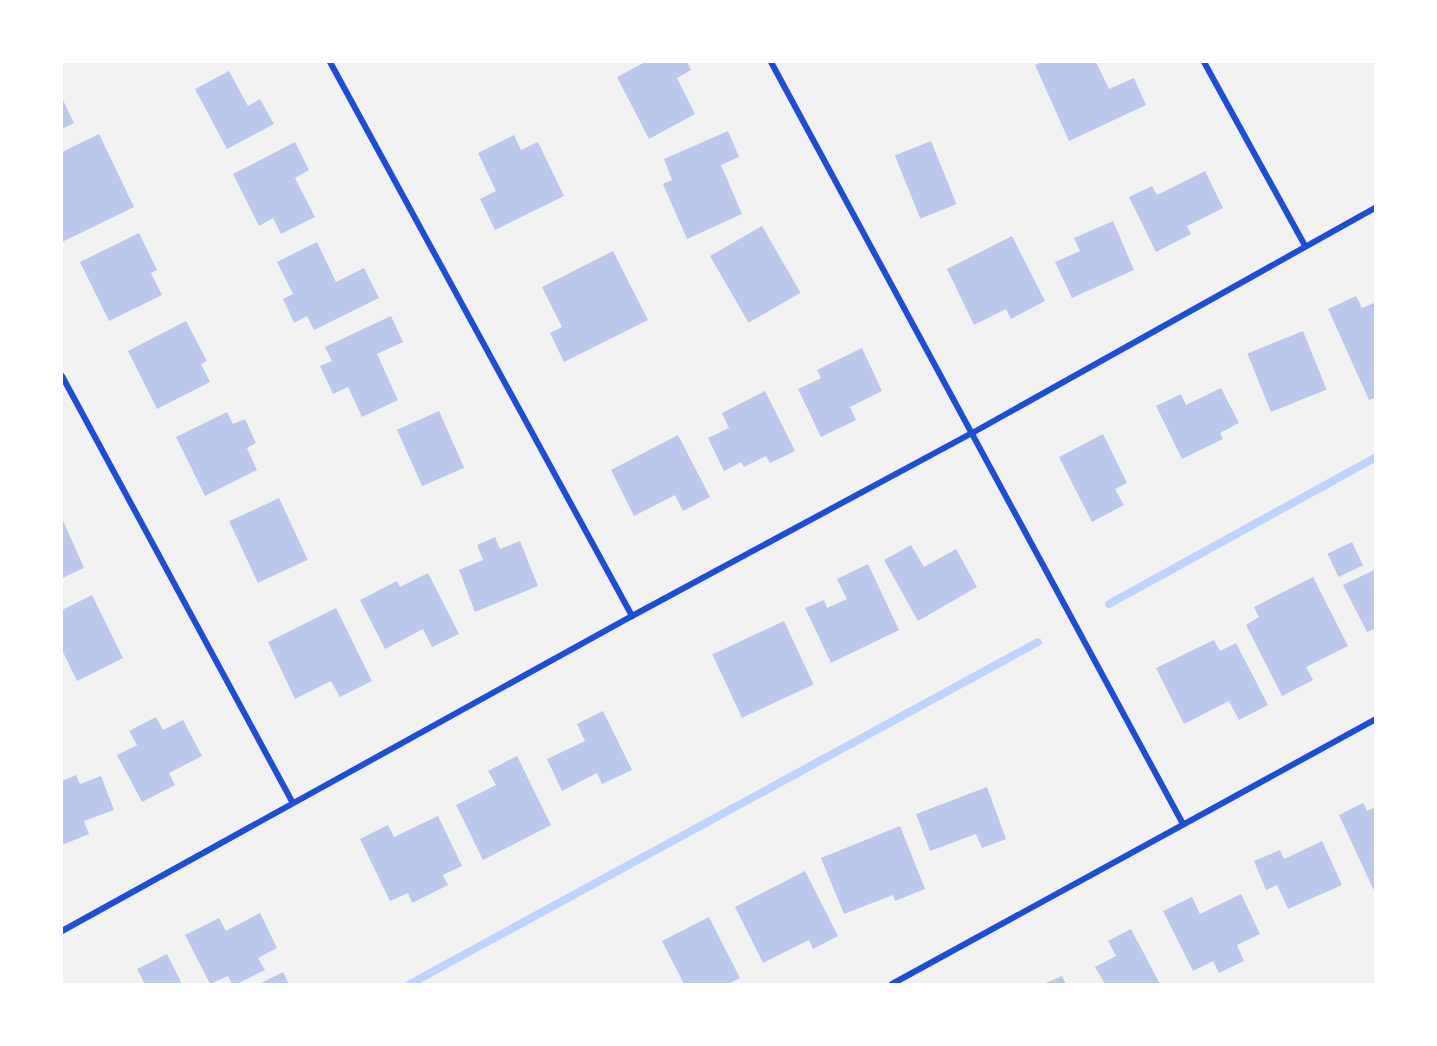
<!DOCTYPE html>
<style>
body{margin:0}
#map{position:relative;width:1437px;height:1046px;overflow:hidden;background:#f2f2f2;font-family:Raleway,sans-serif}
div>[style]{position:absolute}
.stream>*{height:8px;margin:-4px;padding:0 4px;transform-origin:4px;border-radius:4px;background:#bfd3fe}
.building>*{inset:0;background:#bdc9ec;transform-origin:0 0}
.minor>*{height:6px;margin:-3px;padding:0 3px;transform-origin:3px;border-radius:3px;background:#1d4ed8}
span{translate:-50% -50%;white-space:nowrap;text-align:center;line-height:1.15;-webkit-text-stroke:4.5px #fff;paint-order:stroke}
.frame{position:absolute;inset:0;border:63px solid #fff;pointer-events:none}
</style>
<div id="map">
<div class="stream">
<i style="left:1109px;top:604px;width:305px;rotate:-28.8deg"></i>
<i style="left:410px;top:984px;width:715px;rotate:-28.57deg"></i>
</div>
<div class="building">
<i style="clip-path:polygon(645px 62px,687px 62px,691px 70px,677px 78px,695px 114px,649px 139px,617px 77px)"></i>
<i style="clip-path:polygon(1042px 62px,1096px 62px,1109px 89px,1134px 78px,1146px 105px,1069px 141px,1035px 65px)"></i>
<i style="clip-path:polygon(229px 71px,248px 106px,260px 99px,274px 124px,227px 149px,195px 89px)"></i>
<i style="clip-path:polygon(62px 98px,74px 123px,62px 129px)"></i>
<i style="clip-path:polygon(728px 131px,739px 157px,721px 165px,742px 214px,687px 239px,663px 184px,672px 180px,664px 159px)"></i>
<i style="clip-path:polygon(99px 134px,134px 207px,62px 242px,62px 152px)"></i>
<i style="clip-path:polygon(514px 135px,521px 150px,538px 142px,564px 196px,495px 230px,480px 199px,496px 191px,478px 153px)"></i>
<i style="left:931px;top:141px;width:68px;height:39px;rotate:68deg"></i>
<i style="clip-path:polygon(295px 142px,309px 170px,295px 178px,315px 217px,281px 234px,273px 218px,259px 226px,233px 174px)"></i>
<i style="clip-path:polygon(1205px 171px,1223px 208px,1187px 226px,1191px 234px,1156px 252px,1129px 197px,1152px 186px,1157px 195px)"></i>
<i style="clip-path:polygon(1113px 221px,1134px 270px,1072px 298px,1055px 262px,1080px 251px,1074px 238px)"></i>
<i style="left:762px;top:226px;width:77px;height:60px;rotate:60deg"></i>
<i style="clip-path:polygon(139px 233px,157px 270px,151px 273px,162px 295px,109px 321px,80px 262px)"></i>
<i style="clip-path:polygon(1012px 236px,1045px 301px,1011px 319px,1006px 309px,974px 325px,947px 269px)"></i>
<i style="clip-path:polygon(317px 242px,336px 282px,364px 268px,379px 298px,314px 330px,307px 316px,294px 323px,283px 299px,293px 294px,277px 262px)"></i>
<i style="clip-path:polygon(613px 251px,648px 320px,564px 362px,550px 333px,562px 327px,542px 287px)"></i>
<i style="clip-path:polygon(1356px 296px,1362px 308px,1376px 302px,1376px 397px,1369px 400px,1328px 309px)"></i>
<i style="clip-path:polygon(391px 316px,403px 342px,377px 354px,398px 400px,362px 417px,348px 387px,333px 394px,320px 366px,332px 361px,325px 347px)"></i>
<i style="clip-path:polygon(186px 321px,207px 361px,201px 364px,210px 382px,157px 409px,128px 351px)"></i>
<i style="left:1303px;top:331px;width:63px;height:60px;rotate:68deg"></i>
<i style="clip-path:polygon(862px 348px,882px 391px,850px 407px,856px 420px,821px 437px,798px 389px,821px 378px,817px 370px)"></i>
<i style="clip-path:polygon(1221px 388px,1239px 423px,1220px 433px,1223px 439px,1182px 459px,1156px 406px,1181px 394px,1186px 405px)"></i>
<i style="clip-path:polygon(765px 391px,795px 451px,770px 463px,766px 456px,744px 467px,741px 462px,724px 471px,708px 438px,729px 428px,722px 413px)"></i>
<i style="left:439px;top:411px;width:62px;height:46px;rotate:66deg"></i>
<i style="clip-path:polygon(227px 412px,233px 424px,245px 419px,256px 443px,247px 448px,257px 470px,205px 496px,176px 437px)"></i>
<i style="clip-path:polygon(1103px 434px,1127px 483px,1115px 489px,1124px 505px,1092px 522px,1059px 457px)"></i>
<i style="clip-path:polygon(678px 435px,710px 497px,683px 511px,675px 495px,634px 516px,611px 470px)"></i>
<i style="left:279px;top:498px;width:68px;height:55px;rotate:65deg"></i>
<i style="clip-path:polygon(62px 518px,84px 568px,62px 578px)"></i>
<i style="clip-path:polygon(495px 537px,500px 549px,520px 541px,538px 586px,475px 612px,459px 570px,483px 560px,477px 545px)"></i>
<i style="left:1352px;top:542px;width:26px;height:27px;rotate:65deg"></i>
<i style="clip-path:polygon(911px 545px,924px 567px,956px 549px,977px 587px,918px 621px,884px 560px)"></i>
<i style="clip-path:polygon(868px 564px,899px 630px,831px 663px,805px 608px,824px 600px,827px 608px,847px 599px,837px 579px)"></i>
<i style="clip-path:polygon(1376px 569px,1376px 628px,1367px 632px,1343px 585px)"></i>
<i style="clip-path:polygon(428px 573px,459px 634px,432px 647px,423px 629px,385px 649px,360px 600px,397px 581px,400px 587px)"></i>
<i style="clip-path:polygon(1313px 577px,1348px 646px,1306px 667px,1313px 680px,1282px 696px,1246px 625px,1259px 617px,1254px 607px)"></i>
<i style="clip-path:polygon(92px 595px,123px 658px,77px 681px,62px 650px,62px 610px)"></i>
<i style="clip-path:polygon(336px 608px,372px 681px,340px 697px,331px 681px,295px 699px,268px 642px)"></i>
<i style="left:784px;top:621px;width:70px;height:79px;rotate:65deg"></i>
<i style="clip-path:polygon(1214px 640px,1220px 651px,1236px 643px,1268px 705px,1239px 720px,1229px 701px,1184px 724px,1156px 668px)"></i>
<i style="clip-path:polygon(603px 711px,632px 770px,602px 784px,597px 773px,562px 791px,547px 759px,585px 741px,577px 724px)"></i>
<i style="clip-path:polygon(156px 717px,163px 730px,183px 720px,202px 756px,169px 773px,175px 785px,142px 802px,117px 755px,137px 745px,129px 731px)"></i>
<i style="clip-path:polygon(517px 756px,551px 825px,483px 860px,456px 805px,496px 785px,488px 771px)"></i>
<i style="clip-path:polygon(76px 775px,80px 784px,101px 776px,114px 810px,84px 821px,89px 834px,62px 845px,62px 781px)"></i>
<i style="clip-path:polygon(987px 787px,1006px 839px,982px 848px,976px 834px,930px 851px,916px 814px)"></i>
<i style="clip-path:polygon(1363px 803px,1367px 811px,1376px 807px,1376px 895px,1339px 815px)"></i>
<i style="clip-path:polygon(438px 816px,462px 866px,443px 875px,448px 885px,412px 903px,408px 893px,390px 901px,360px 839px,388px 825px,394px 837px)"></i>
<i style="clip-path:polygon(900px 826px,925px 889px,895px 901px,893px 895px,844px 914px,821px 858px)"></i>
<i style="clip-path:polygon(1322px 841px,1342px 885px,1288px 909px,1277px 885px,1266px 890px,1254px 861px,1280px 850px,1284px 859px)"></i>
<i style="clip-path:polygon(805px 871px,838px 936px,813px 949px,809px 940px,763px 963px,735px 907px)"></i>
<i style="clip-path:polygon(1241px 894px,1260px 934px,1237px 945px,1244px 961px,1219px 973px,1213px 961px,1193px 971px,1163px 911px,1192px 897px,1200px 914px)"></i>
<i style="clip-path:polygon(260px 913px,277px 948px,258px 958px,265px 970px,237px 984px,232px 984px,228px 976px,210px 984px,185px 935px,219px 918px,226px 931px)"></i>
<i style="clip-path:polygon(709px 917px,740px 978px,728px 984px,684px 984px,662px 941px)"></i>
<i style="clip-path:polygon(1131px 929px,1160px 984px,1105px 984px,1095px 967px,1116px 956px,1108px 941px)"></i>
<i style="clip-path:polygon(167px 954px,182px 984px,145px 984px,137px 969px)"></i>
<i style="clip-path:polygon(283px 972px,289px 984px,259px 984px)"></i>
<i style="clip-path:polygon(1062px 976px,1066px 984px,1043px 984px)"></i>
</div>
<div class="minor">
<i style="left:330px;top:62px;width:631px;rotate:61.4deg"></i>
<i style="left:771px;top:62px;width:866px;rotate:61.6deg"></i>
<i style="left:1204px;top:62px;width:210px;rotate:61.2deg"></i>
<i style="left:62px;top:376px;width:484px;rotate:61.6deg"></i>
<i style="left:62px;top:931px;width:651px;rotate:-28.93deg"></i>
<i style="left:632px;top:616px;width:388px;rotate:-28.3deg"></i>
<i style="left:974px;top:432px;width:461px;rotate:-29.2deg"></i>
<i style="left:892px;top:984px;width:552px;rotate:-28.7deg"></i>
</div>
<div class="frame"></div>
</div>
